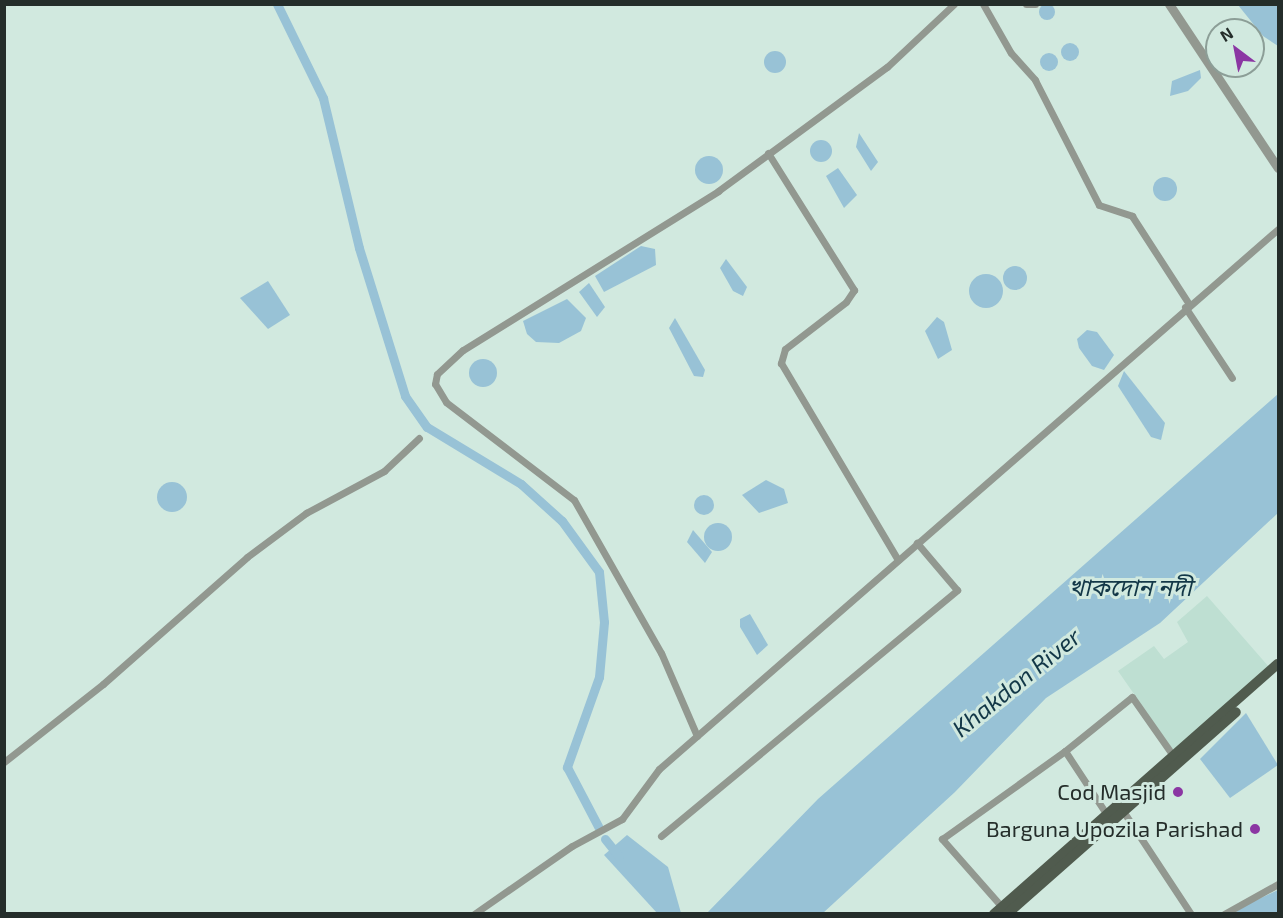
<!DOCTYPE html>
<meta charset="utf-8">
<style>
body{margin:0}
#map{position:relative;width:1283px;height:918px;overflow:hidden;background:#d1e9df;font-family:"Exo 2","Noto Sans Bengali",sans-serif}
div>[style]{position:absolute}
.built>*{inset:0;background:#bedfd2}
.water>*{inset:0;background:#98c2d6}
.round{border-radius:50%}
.canal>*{height:9px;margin:-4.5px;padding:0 4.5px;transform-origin:4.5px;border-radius:4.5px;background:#98c2d6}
.minor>*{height:7px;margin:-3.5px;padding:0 3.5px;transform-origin:3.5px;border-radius:3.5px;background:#929890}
.tertiary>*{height:9px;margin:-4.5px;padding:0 4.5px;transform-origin:4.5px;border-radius:4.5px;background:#929890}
.primary>*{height:10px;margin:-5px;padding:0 5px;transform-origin:5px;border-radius:5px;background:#505b4e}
.dots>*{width:16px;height:16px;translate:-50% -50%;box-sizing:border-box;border:3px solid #d1e9df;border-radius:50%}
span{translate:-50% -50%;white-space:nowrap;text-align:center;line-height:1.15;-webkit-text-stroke:6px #d1e9df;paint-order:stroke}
.poi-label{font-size:22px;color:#242d2a}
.right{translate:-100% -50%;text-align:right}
.water-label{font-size:24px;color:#123747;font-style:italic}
.frame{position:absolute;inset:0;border:6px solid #242d2a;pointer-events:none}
.north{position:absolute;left:1205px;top:18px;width:60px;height:60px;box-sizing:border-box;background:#d1e9df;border:2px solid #8c9e97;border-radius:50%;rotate:328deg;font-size:16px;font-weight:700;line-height:24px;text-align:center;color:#242d2a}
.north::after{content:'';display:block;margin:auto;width:21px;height:27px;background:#8b36a3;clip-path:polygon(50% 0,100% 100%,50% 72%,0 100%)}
</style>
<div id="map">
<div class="built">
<i style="clip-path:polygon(1207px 596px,1269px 667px,1173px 750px,1118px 671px,1154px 646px,1164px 659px,1188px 642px,1177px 622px)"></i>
</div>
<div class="water">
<i class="round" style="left:1039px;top:4px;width:16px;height:16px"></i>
<i style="clip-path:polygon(1238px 5px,1278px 5px,1278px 46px,1263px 36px)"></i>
<i class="round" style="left:1061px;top:43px;width:18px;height:18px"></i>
<i class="round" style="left:764px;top:51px;width:22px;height:22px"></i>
<i class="round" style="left:1040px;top:53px;width:18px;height:18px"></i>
<i style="clip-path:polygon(1200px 70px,1201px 78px,1188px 91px,1170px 96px,1172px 81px)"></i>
<i style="clip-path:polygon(859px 133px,878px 162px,871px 171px,856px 147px)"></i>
<i class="round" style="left:810px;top:140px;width:22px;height:22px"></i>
<i class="round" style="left:695px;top:156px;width:28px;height:28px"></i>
<i style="clip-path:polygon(838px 168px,857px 195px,844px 208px,826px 176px)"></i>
<i class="round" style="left:1153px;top:177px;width:24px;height:24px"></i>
<i style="clip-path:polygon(641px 246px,655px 249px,656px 265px,604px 292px,595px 276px)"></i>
<i style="clip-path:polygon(726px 259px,747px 287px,743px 296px,733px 291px,720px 268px)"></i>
<i class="round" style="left:1003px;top:266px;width:24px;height:24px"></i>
<i class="round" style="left:969px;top:274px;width:34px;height:34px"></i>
<i style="clip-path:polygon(268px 281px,290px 315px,268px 329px,240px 298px)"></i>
<i style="clip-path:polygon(589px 283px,605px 307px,597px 317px,579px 292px)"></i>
<i style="clip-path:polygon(567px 299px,586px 318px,581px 331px,559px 343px,536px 342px,527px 334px,523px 321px)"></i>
<i style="clip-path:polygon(937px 317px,944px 322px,952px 350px,938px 359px,925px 331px)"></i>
<i style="clip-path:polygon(675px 318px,705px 370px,703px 377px,694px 376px,669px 328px)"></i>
<i style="clip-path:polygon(1087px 330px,1097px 332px,1114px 355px,1104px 370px,1092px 366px,1079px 348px,1077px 339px)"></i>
<i class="round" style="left:469px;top:359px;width:28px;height:28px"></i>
<i style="clip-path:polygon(1124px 371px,1165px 423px,1161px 440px,1151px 437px,1118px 386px)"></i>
<i style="clip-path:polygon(1278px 394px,1278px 513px,1160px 623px,1046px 698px,955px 792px,823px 913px,707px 913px,818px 799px)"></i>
<i style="clip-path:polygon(766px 480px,784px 489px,788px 503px,759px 513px,742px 495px)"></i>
<i class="round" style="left:157px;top:482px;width:30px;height:30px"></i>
<i class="round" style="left:694px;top:495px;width:20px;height:20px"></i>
<i class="round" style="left:704px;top:523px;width:28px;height:28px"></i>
<i style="clip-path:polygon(693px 530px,712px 552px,705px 563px,687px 542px)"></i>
<i style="clip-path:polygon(750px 614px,768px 645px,757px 655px,740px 627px,740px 619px)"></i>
<i style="clip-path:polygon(1246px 713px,1278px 765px,1230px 798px,1200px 759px)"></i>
<i style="clip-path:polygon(627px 835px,668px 867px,681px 913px,657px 913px,604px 855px)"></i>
<i style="clip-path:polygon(1278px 890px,1278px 913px,1233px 914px,1246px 905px)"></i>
</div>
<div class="canal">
<i style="left:277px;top:4px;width:105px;rotate:63.9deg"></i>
<i style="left:323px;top:98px;width:154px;rotate:76.5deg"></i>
<i style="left:359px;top:248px;width:155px;rotate:72.7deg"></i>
<i style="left:405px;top:396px;width:38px;rotate:55deg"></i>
<i style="left:427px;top:427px;width:110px;rotate:31.2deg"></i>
<i style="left:521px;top:484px;width:55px;rotate:42.1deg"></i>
<i style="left:562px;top:521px;width:63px;rotate:54deg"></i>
<i style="left:599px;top:572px;width:50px;rotate:84.3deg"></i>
<i style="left:604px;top:622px;width:55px;rotate:95.2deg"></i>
<i style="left:599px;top:677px;width:96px;rotate:109.6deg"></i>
<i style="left:567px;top:767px;width:67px;rotate:62.3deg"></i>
<i style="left:605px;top:839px;width:22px;rotate:51deg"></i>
</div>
<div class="minor">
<i style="left:983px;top:4px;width:56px;rotate:60.3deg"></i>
<i style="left:1011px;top:53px;width:36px;rotate:48deg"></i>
<i style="left:1035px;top:80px;width:140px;rotate:62.9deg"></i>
<i style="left:1099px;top:205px;width:35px;rotate:18deg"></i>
<i style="left:1132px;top:216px;width:105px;rotate:57.1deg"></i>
<i style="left:1026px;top:4px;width:9px"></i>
<i style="left:768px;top:153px;width:162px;rotate:57.9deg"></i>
<i style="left:854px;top:290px;width:14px;rotate:124deg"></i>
<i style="left:846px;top:302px;width:77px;rotate:142.4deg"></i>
<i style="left:785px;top:349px;width:15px;rotate:106deg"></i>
<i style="left:781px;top:363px;width:229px;rotate:59.3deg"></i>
<i style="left:1185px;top:307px;width:85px;rotate:56.5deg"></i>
<i style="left:697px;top:736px;width:90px;rotate:-113.4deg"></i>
<i style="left:661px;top:653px;width:176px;rotate:-119.6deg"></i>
<i style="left:574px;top:500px;width:161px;rotate:-142.6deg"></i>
<i style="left:446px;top:402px;width:21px;rotate:-121deg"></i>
<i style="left:435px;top:384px;width:10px;rotate:-79deg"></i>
<i style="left:437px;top:374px;width:35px;rotate:-43deg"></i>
<i style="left:463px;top:350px;width:301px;rotate:-31.9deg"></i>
<i style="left:718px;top:191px;width:210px;rotate:-36.3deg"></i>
<i style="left:887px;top:67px;width:92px;rotate:-43.2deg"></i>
<i style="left:1065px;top:751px;width:86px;rotate:-38.9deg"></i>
<i style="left:1132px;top:697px;width:73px;rotate:55deg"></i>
<i style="left:4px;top:762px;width:126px;rotate:-38.2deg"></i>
<i style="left:103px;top:684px;width:192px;rotate:-41.4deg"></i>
<i style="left:247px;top:557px;width:74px;rotate:-36.7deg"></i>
<i style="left:306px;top:513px;width:89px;rotate:-28.3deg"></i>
<i style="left:384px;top:471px;width:48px;rotate:-43.3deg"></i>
<i style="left:1123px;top:811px;width:123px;rotate:56.6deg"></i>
<i style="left:661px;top:836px;width:385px;rotate:-39.7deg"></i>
<i style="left:957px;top:590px;width:62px;rotate:-130.4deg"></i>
<i style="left:1002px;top:907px;width:91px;rotate:-131.4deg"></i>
<i style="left:942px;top:839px;width:151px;rotate:-35.6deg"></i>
<i style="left:1065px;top:751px;width:77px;rotate:56.7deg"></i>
<i style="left:474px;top:914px;width:119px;rotate:-34.8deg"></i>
<i style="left:572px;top:846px;width:57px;rotate:-28.4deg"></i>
<i style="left:622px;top:819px;width:62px;rotate:-53.5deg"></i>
<i style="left:659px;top:769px;width:821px;rotate:-41.1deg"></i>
<i style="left:1224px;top:914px;width:62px;rotate:-29.1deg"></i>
</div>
<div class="tertiary">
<i style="left:1169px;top:4px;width:197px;rotate:56.4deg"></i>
</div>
<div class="primary">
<i style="left:994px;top:914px;width:378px;rotate:-41.4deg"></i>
<i style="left:1007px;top:914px;width:305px;rotate:-41.4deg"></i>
</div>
<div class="dots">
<i style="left:1178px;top:792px;background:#8b36a3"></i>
<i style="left:1255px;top:829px;background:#8b36a3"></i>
</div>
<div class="poi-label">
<span class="right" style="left:1166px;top:792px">Cod Masjid</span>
<span class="right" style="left:1243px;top:829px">Barguna Upozila Parishad</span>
</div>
<div class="water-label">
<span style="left:1130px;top:587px">খাকদোন নদী</span>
<span style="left:1016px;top:682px;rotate:-39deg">Khakdon River</span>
</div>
<div class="frame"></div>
<div class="north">N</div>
</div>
